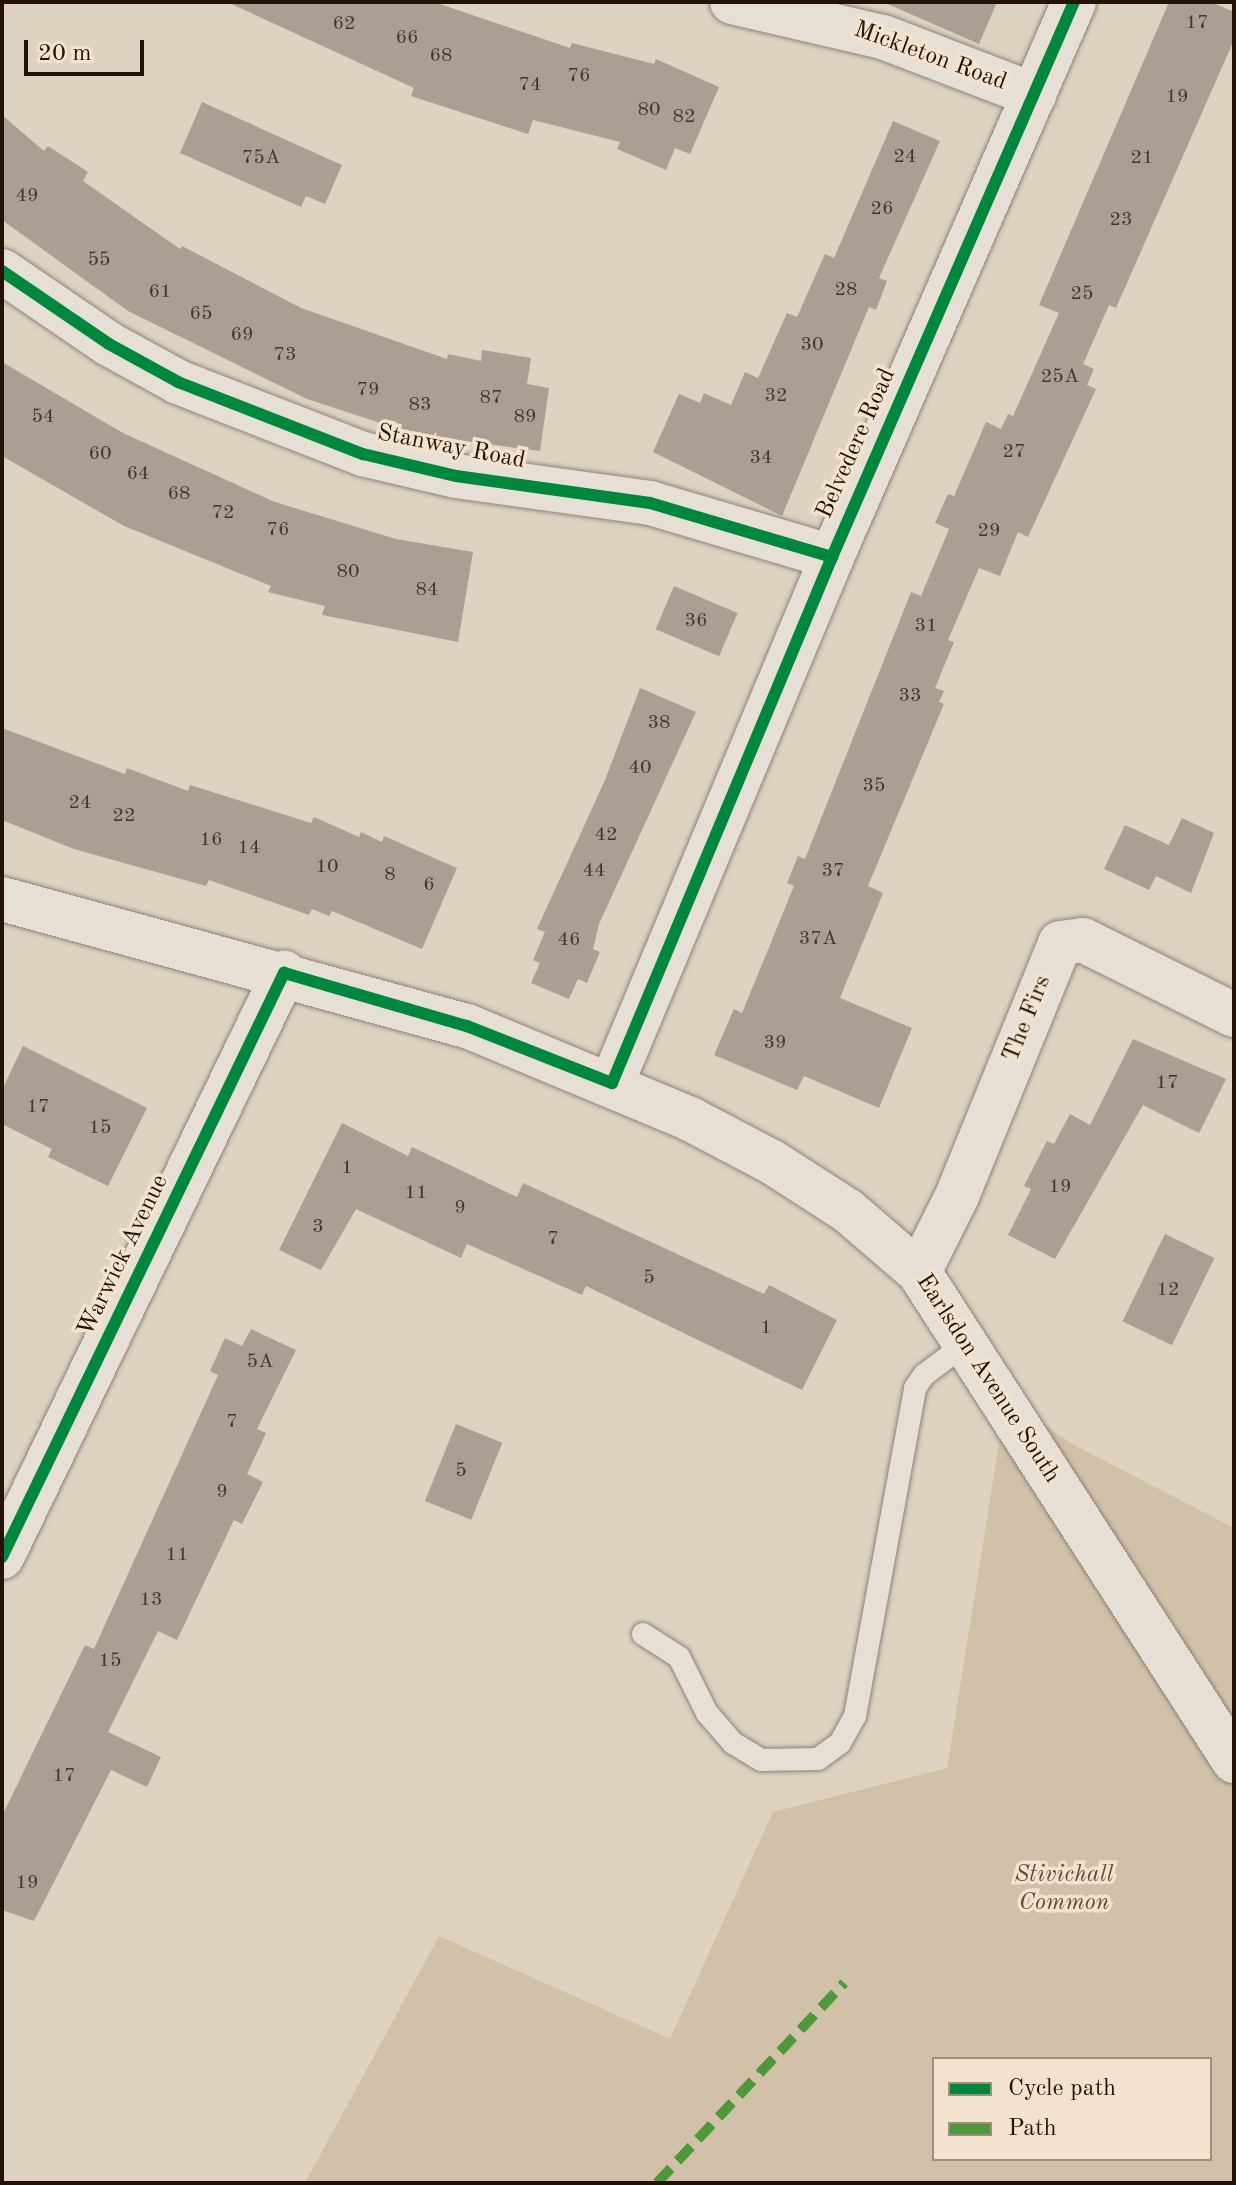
<!DOCTYPE html>
<style>
body{margin:0}
#map{position:relative;width:1236px;height:2185px;overflow:hidden;background:#ded2c0;font-family:"Old Standard TT",serif}
div>[style]{position:absolute}
.green>*{inset:0;background:#d2c1a9}
.building>*{inset:0;background:#a99f93;transform-origin:0 0}
.roads{filter:drop-shadow(0 0 2px #8d8378) drop-shadow(0 0 2px #8d8378)}
.service>*{height:22px;margin:-11px;padding:0 11px;transform-origin:11px;border-radius:11px;background:#e5dfd6}
.minor>*{height:44px;margin:-22px;padding:0 22px;transform-origin:22px;border-radius:22px;background:#e5dfd6}
.secondary>*{height:44px;margin:-22px;padding:0 22px;transform-origin:22px;border-radius:22px;background:#e5dfd6}
.quiet>*{height:10px;margin-top:-5px;transform-origin:0;background:repeating-linear-gradient(90deg,#4e983a 0 20px,transparent 0 30px)}
.cycleway>*{height:12px;margin:-6px;padding:0 6px;transform-origin:6px;border-radius:6px;background:#00873e}
span{translate:-50% -50%;white-space:nowrap;text-align:center;line-height:1.15;-webkit-text-stroke:7px #f2e3ce;paint-order:stroke}
.number-label{font-size:20px;color:#45352a}
.number-label span{-webkit-text-stroke-width:0}
.street-label{font-size:24px;color:#241207}
.park-label{font-size:24px;color:#5e4a39;font-style:italic}
.frame{position:absolute;inset:0;border:4px solid #241207;pointer-events:none}
.legend{position:absolute;left:932px;top:2057px;width:280px;height:104px;box-sizing:border-box;background:#f2e3ce;border:2px solid #a08f7e;margin:0;padding:10px 14px;list-style:none;font-size:24px;color:#241207}
.legend li{display:flex;align-items:center;gap:16px;height:40px}
.legend b{width:40px;border:2px solid #a08f7e}
.scale{position:absolute;left:24px;top:40px;width:120px;height:36px;box-sizing:border-box;border:4px solid #241207;border-top:0;padding-left:10px;font-size:24px;line-height:28px;white-space:nowrap;color:#241207;-webkit-text-stroke:6px #f2e3ce;paint-order:stroke}
</style>
<div id="map">
<div class="green">
<i style="clip-path:polygon(evenodd,1006px 1400px,1074px 1445px,1234px 1528px,1234px 2183px,305px 2183px,439px 1936px,670px 2039px,773px 1812px,947px 1768px,1006px 1400px,934px 2059px,1210px 2059px,1210px 2159px,934px 2159px,934px 2059px)"></i>
</div>
<div class="building">
<i style="clip-path:polygon(227px 2px,434px 2px,570px 48px,572px 43px,654px 64px,656px 59px,719px 87px,690px 154px,675px 148px,666px 170px,617px 149px,620px 142px,533px 120px,528px 134px,411px 96px,414px 88px)"></i>
<i style="clip-path:polygon(883px 2px,997px 2px,979px 44px)"></i>
<i style="clip-path:polygon(1169px 2px,1211px 2px,1234px 12px,1234px 40px,1116px 308px,1109px 305px,1083px 364px,1094px 369px,1087px 385px,1096px 389px,1028px 537px,1018px 532px,1000px 576px,979px 568px,948px 640px,954px 642px,935px 688px,944px 691px,939px 702px,944px 704px,868px 886px,883px 893px,840px 998px,912px 1028px,879px 1108px,804px 1076px,797px 1090px,714px 1055px,734px 1009px,742px 1013px,794px 886px,787px 883px,798px 856px,805px 859px,911px 592px,921px 596px,949px 529px,935px 523px,948px 494px,954px 496px,986px 422px,1001px 429px,1008px 414px,1013px 416px,1059px 313px,1039px 305px)"></i>
<i style="clip-path:polygon(202px 102px,342px 165px,325px 204px,306px 196px,301px 207px,180px 153px)"></i>
<i style="clip-path:polygon(2px 115px,44px 151px,48px 146px,88px 172px,83px 181px,180px 249px,182px 246px,301px 308px,447px 359px,448px 354px,481px 361px,482px 350px,531px 358px,527px 384px,549px 388px,540px 451px,414px 434px,307px 399px,128px 311px,2px 220px)"></i>
<i style="clip-path:polygon(893px 121px,940px 141px,879px 278px,887px 281px,876px 310px,869px 307px,782px 516px,653px 452px,679px 394px,700px 403px,704px 393px,731px 405px,745px 372px,758px 378px,787px 313px,797px 317px,825px 254px,834px 258px)"></i>
<i style="clip-path:polygon(2px 362px,123px 433px,275px 502px,396px 539px,473px 552px,458px 642px,322px 615px,325px 606px,268px 592px,271px 586px,124px 526px,2px 456px)"></i>
<i style="left:674px;top:586px;width:69px;height:47px;rotate:23deg"></i>
<i style="clip-path:polygon(640px 688px,696px 712px,599px 924px,593px 949px,600px 952px,587px 983px,578px 979px,569px 999px,531px 983px,540px 963px,533px 960px,545px 932px,537px 929px,605px 780px)"></i>
<i style="clip-path:polygon(2px 728px,125px 774px,127px 768px,188px 791px,190px 785px,311px 823px,314px 817px,359px 837px,361px 832px,382px 842px,384px 836px,457px 868px,422px 949px,332px 911px,329px 916px,312px 909px,309px 915px,209px 880px,206px 886px,74px 849px,2px 820px)"></i>
<i style="clip-path:polygon(1182px 818px,1214px 833px,1191px 893px,1156px 876px,1149px 890px,1104px 869px,1125px 825px,1169px 845px)"></i>
<i style="clip-path:polygon(1133px 1039px,1226px 1079px,1199px 1133px,1143px 1105px,1055px 1259px,1008px 1235px,1031px 1189px,1024px 1186px,1047px 1141px,1054px 1144px,1070px 1114px,1090px 1125px)"></i>
<i style="clip-path:polygon(23px 1046px,147px 1108px,108px 1186px,48px 1157px,52px 1149px,2px 1124px,2px 1090px)"></i>
<i style="clip-path:polygon(342px 1123px,408px 1156px,412px 1147px,517px 1197px,523px 1183px,764px 1294px,769px 1285px,837px 1320px,802px 1390px,586px 1286px,582px 1295px,467px 1244px,461px 1258px,356px 1209px,321px 1270px,279px 1250px)"></i>
<i style="left:1165px;top:1234px;width:55px;height:97px;rotate:26deg"></i>
<i style="clip-path:polygon(251px 1329px,296px 1350px,257px 1429px,266px 1433px,247px 1474px,263px 1482px,242px 1524px,234px 1520px,177px 1640px,158px 1631px,108px 1732px,161px 1757px,147px 1787px,111px 1770px,34px 1921px,2px 1910px,2px 1816px,85px 1645px,94px 1649px,218px 1375px,210px 1371px,225px 1338px,242px 1346px)"></i>
<i style="left:456px;top:1424px;width:50px;height:83px;rotate:22deg"></i>
</div>
<div class="roads">
<div class="service">
<i style="left:643px;top:1634px;width:43px;rotate:32.6deg"></i>
<i style="left:679px;top:1657px;width:63px;rotate:63.4deg"></i>
<i style="left:707px;top:1713px;width:40px;rotate:49deg"></i>
<i style="left:733px;top:1743px;width:33px;rotate:31deg"></i>
<i style="left:761px;top:1760px;width:57px;rotate:-1deg"></i>
<i style="left:818px;top:1759px;width:27px;rotate:-36deg"></i>
<i style="left:840px;top:1743px;width:31px;rotate:-61deg"></i>
<i style="left:855px;top:1716px;width:333px;rotate:-79.6deg"></i>
<i style="left:915px;top:1388px;width:16px;rotate:-55deg"></i>
<i style="left:924px;top:1375px;width:55px;rotate:-36.9deg"></i>
</div>
<div class="minor">
<i style="left:732px;top:2px;width:155px;rotate:13.1deg"></i>
<i style="left:883px;top:37px;width:162px;rotate:21deg"></i>
<i style="left:2px;top:271px;width:130px;rotate:34.3deg"></i>
<i style="left:109px;top:344px;width:79px;rotate:28.8deg"></i>
<i style="left:178px;top:382px;width:199px;rotate:21.3deg"></i>
<i style="left:363px;top:454px;width:96px;rotate:13.3deg"></i>
<i style="left:456px;top:476px;width:196px;rotate:7.9deg"></i>
<i style="left:650px;top:503px;width:190px;rotate:16.5deg"></i>
<i style="left:612px;top:1083px;width:570px;rotate:-67.3deg"></i>
<i style="left:832px;top:557px;width:605px;rotate:-66.44deg"></i>
<i style="left:919px;top:1272px;width:85px;rotate:-63.4deg"></i>
<i style="left:957px;top:1196px;width:273px;rotate:-67.8deg"></i>
<i style="left:1060px;top:943px;width:23px;rotate:-7deg"></i>
<i style="left:1083px;top:940px;width:169px;rotate:26.4deg"></i>
<i style="left:2px;top:1557px;width:649px;rotate:-64.23deg"></i>
</div>
<div class="secondary">
<i style="left:2px;top:899px;width:482px;rotate:15.3deg"></i>
<i style="left:467px;top:1026px;width:242px;rotate:22.6deg"></i>
<i style="left:690px;top:1119px;width:93px;rotate:27.7deg"></i>
<i style="left:772px;top:1162px;width:90px;rotate:32.8deg"></i>
<i style="left:848px;top:1211px;width:94px;rotate:40.7deg"></i>
<i style="left:919px;top:1272px;width:582px;rotate:57.21deg"></i>
</div>
</div>
<div class="quiet">
<i style="left:657px;top:2183px;width:274px;rotate:-46.9deg"></i>
</div>
<div class="cycleway">
<i style="left:2px;top:271px;width:130px;rotate:34.3deg"></i>
<i style="left:109px;top:344px;width:79px;rotate:28.8deg"></i>
<i style="left:178px;top:382px;width:199px;rotate:21.3deg"></i>
<i style="left:363px;top:454px;width:96px;rotate:13.3deg"></i>
<i style="left:456px;top:476px;width:196px;rotate:7.9deg"></i>
<i style="left:650px;top:503px;width:190px;rotate:16.5deg"></i>
<i style="left:2px;top:1557px;width:649px;rotate:-64.23deg"></i>
<i style="left:284px;top:973px;width:191px;rotate:16.2deg"></i>
<i style="left:467px;top:1026px;width:156px;rotate:21.5deg"></i>
<i style="left:612px;top:1083px;width:570px;rotate:-67.3deg"></i>
<i style="left:832px;top:557px;width:605px;rotate:-66.44deg"></i>
</div>
<div class="number-label">
<span style="left:1197px;top:23px">17</span>
<span style="left:344px;top:24px">62</span>
<span style="left:407px;top:38px">66</span>
<span style="left:441px;top:56px">68</span>
<span style="left:579px;top:76px">76</span>
<span style="left:530px;top:85px">74</span>
<span style="left:1177px;top:97px">19</span>
<span style="left:649px;top:110px">80</span>
<span style="left:684px;top:117px">82</span>
<span style="left:905px;top:157px">24</span>
<span style="left:261px;top:158px">75A</span>
<span style="left:1142px;top:158px">21</span>
<span style="left:27px;top:196px">49</span>
<span style="left:882px;top:209px">26</span>
<span style="left:1121px;top:220px">23</span>
<span style="left:99px;top:260px">55</span>
<span style="left:846px;top:290px">28</span>
<span style="left:160px;top:292px">61</span>
<span style="left:1082px;top:294px">25</span>
<span style="left:201px;top:314px">65</span>
<span style="left:242px;top:335px">69</span>
<span style="left:812px;top:345px">30</span>
<span style="left:285px;top:355px">73</span>
<span style="left:1060px;top:377px">25A</span>
<span style="left:368px;top:390px">79</span>
<span style="left:776px;top:396px">32</span>
<span style="left:491px;top:398px">87</span>
<span style="left:420px;top:405px">83</span>
<span style="left:43px;top:417px">54</span>
<span style="left:525px;top:417px">89</span>
<span style="left:1014px;top:452px">27</span>
<span style="left:100px;top:454px">60</span>
<span style="left:761px;top:458px">34</span>
<span style="left:138px;top:474px">64</span>
<span style="left:179px;top:494px">68</span>
<span style="left:223px;top:513px">72</span>
<span style="left:278px;top:530px">76</span>
<span style="left:989px;top:531px">29</span>
<span style="left:348px;top:572px">80</span>
<span style="left:427px;top:590px">84</span>
<span style="left:696px;top:621px">36</span>
<span style="left:926px;top:626px">31</span>
<span style="left:910px;top:696px">33</span>
<span style="left:659px;top:723px">38</span>
<span style="left:640px;top:768px">40</span>
<span style="left:874px;top:786px">35</span>
<span style="left:80px;top:803px">24</span>
<span style="left:124px;top:816px">22</span>
<span style="left:606px;top:835px">42</span>
<span style="left:211px;top:840px">16</span>
<span style="left:249px;top:848px">14</span>
<span style="left:327px;top:867px">10</span>
<span style="left:594px;top:871px">44</span>
<span style="left:833px;top:871px">37</span>
<span style="left:390px;top:875px">8</span>
<span style="left:429px;top:885px">6</span>
<span style="left:818px;top:939px">37A</span>
<span style="left:569px;top:940px">46</span>
<span style="left:775px;top:1043px">39</span>
<span style="left:1167px;top:1083px">17</span>
<span style="left:38px;top:1107px">17</span>
<span style="left:100px;top:1128px">15</span>
<span style="left:347px;top:1168px">1</span>
<span style="left:1060px;top:1187px">19</span>
<span style="left:416px;top:1193px">11</span>
<span style="left:460px;top:1208px">9</span>
<span style="left:318px;top:1227px">3</span>
<span style="left:553px;top:1239px">7</span>
<span style="left:649px;top:1278px">5</span>
<span style="left:1168px;top:1290px">12</span>
<span style="left:766px;top:1328px">1</span>
<span style="left:260px;top:1362px">5A</span>
<span style="left:232px;top:1422px">7</span>
<span style="left:461px;top:1471px">5</span>
<span style="left:222px;top:1492px">9</span>
<span style="left:177px;top:1555px">11</span>
<span style="left:151px;top:1600px">13</span>
<span style="left:110px;top:1661px">15</span>
<span style="left:64px;top:1776px">17</span>
<span style="left:27px;top:1883px">19</span>
</div>
<div class="street-label">
<span style="left:930px;top:57px;rotate:20deg">Mickleton Road</span>
<span style="left:857px;top:444px;rotate:-66deg">Belvedere Road</span>
<span style="left:451px;top:448px;rotate:11deg">Stanway Road</span>
<span style="left:1028px;top:1019px;rotate:-68deg">The Firs</span>
<span style="left:124px;top:1256px;rotate:-64deg">Warwick Avenue</span>
<span style="left:987px;top:1379px;rotate:57deg">Earlsdon Avenue South</span>
</div>
<div class="park-label">
<span style="left:1064px;top:1890px">Stivichall<br>Common</span>
</div>
<div class="frame"></div>
<ul class="legend">
<li><b style="height:10px;background:#00873e"></b>Cycle path</li>
<li><b style="height:10px;background:#4e983a"></b>Path</li>
</ul>
<div class="scale">20 m</div>
</div>
